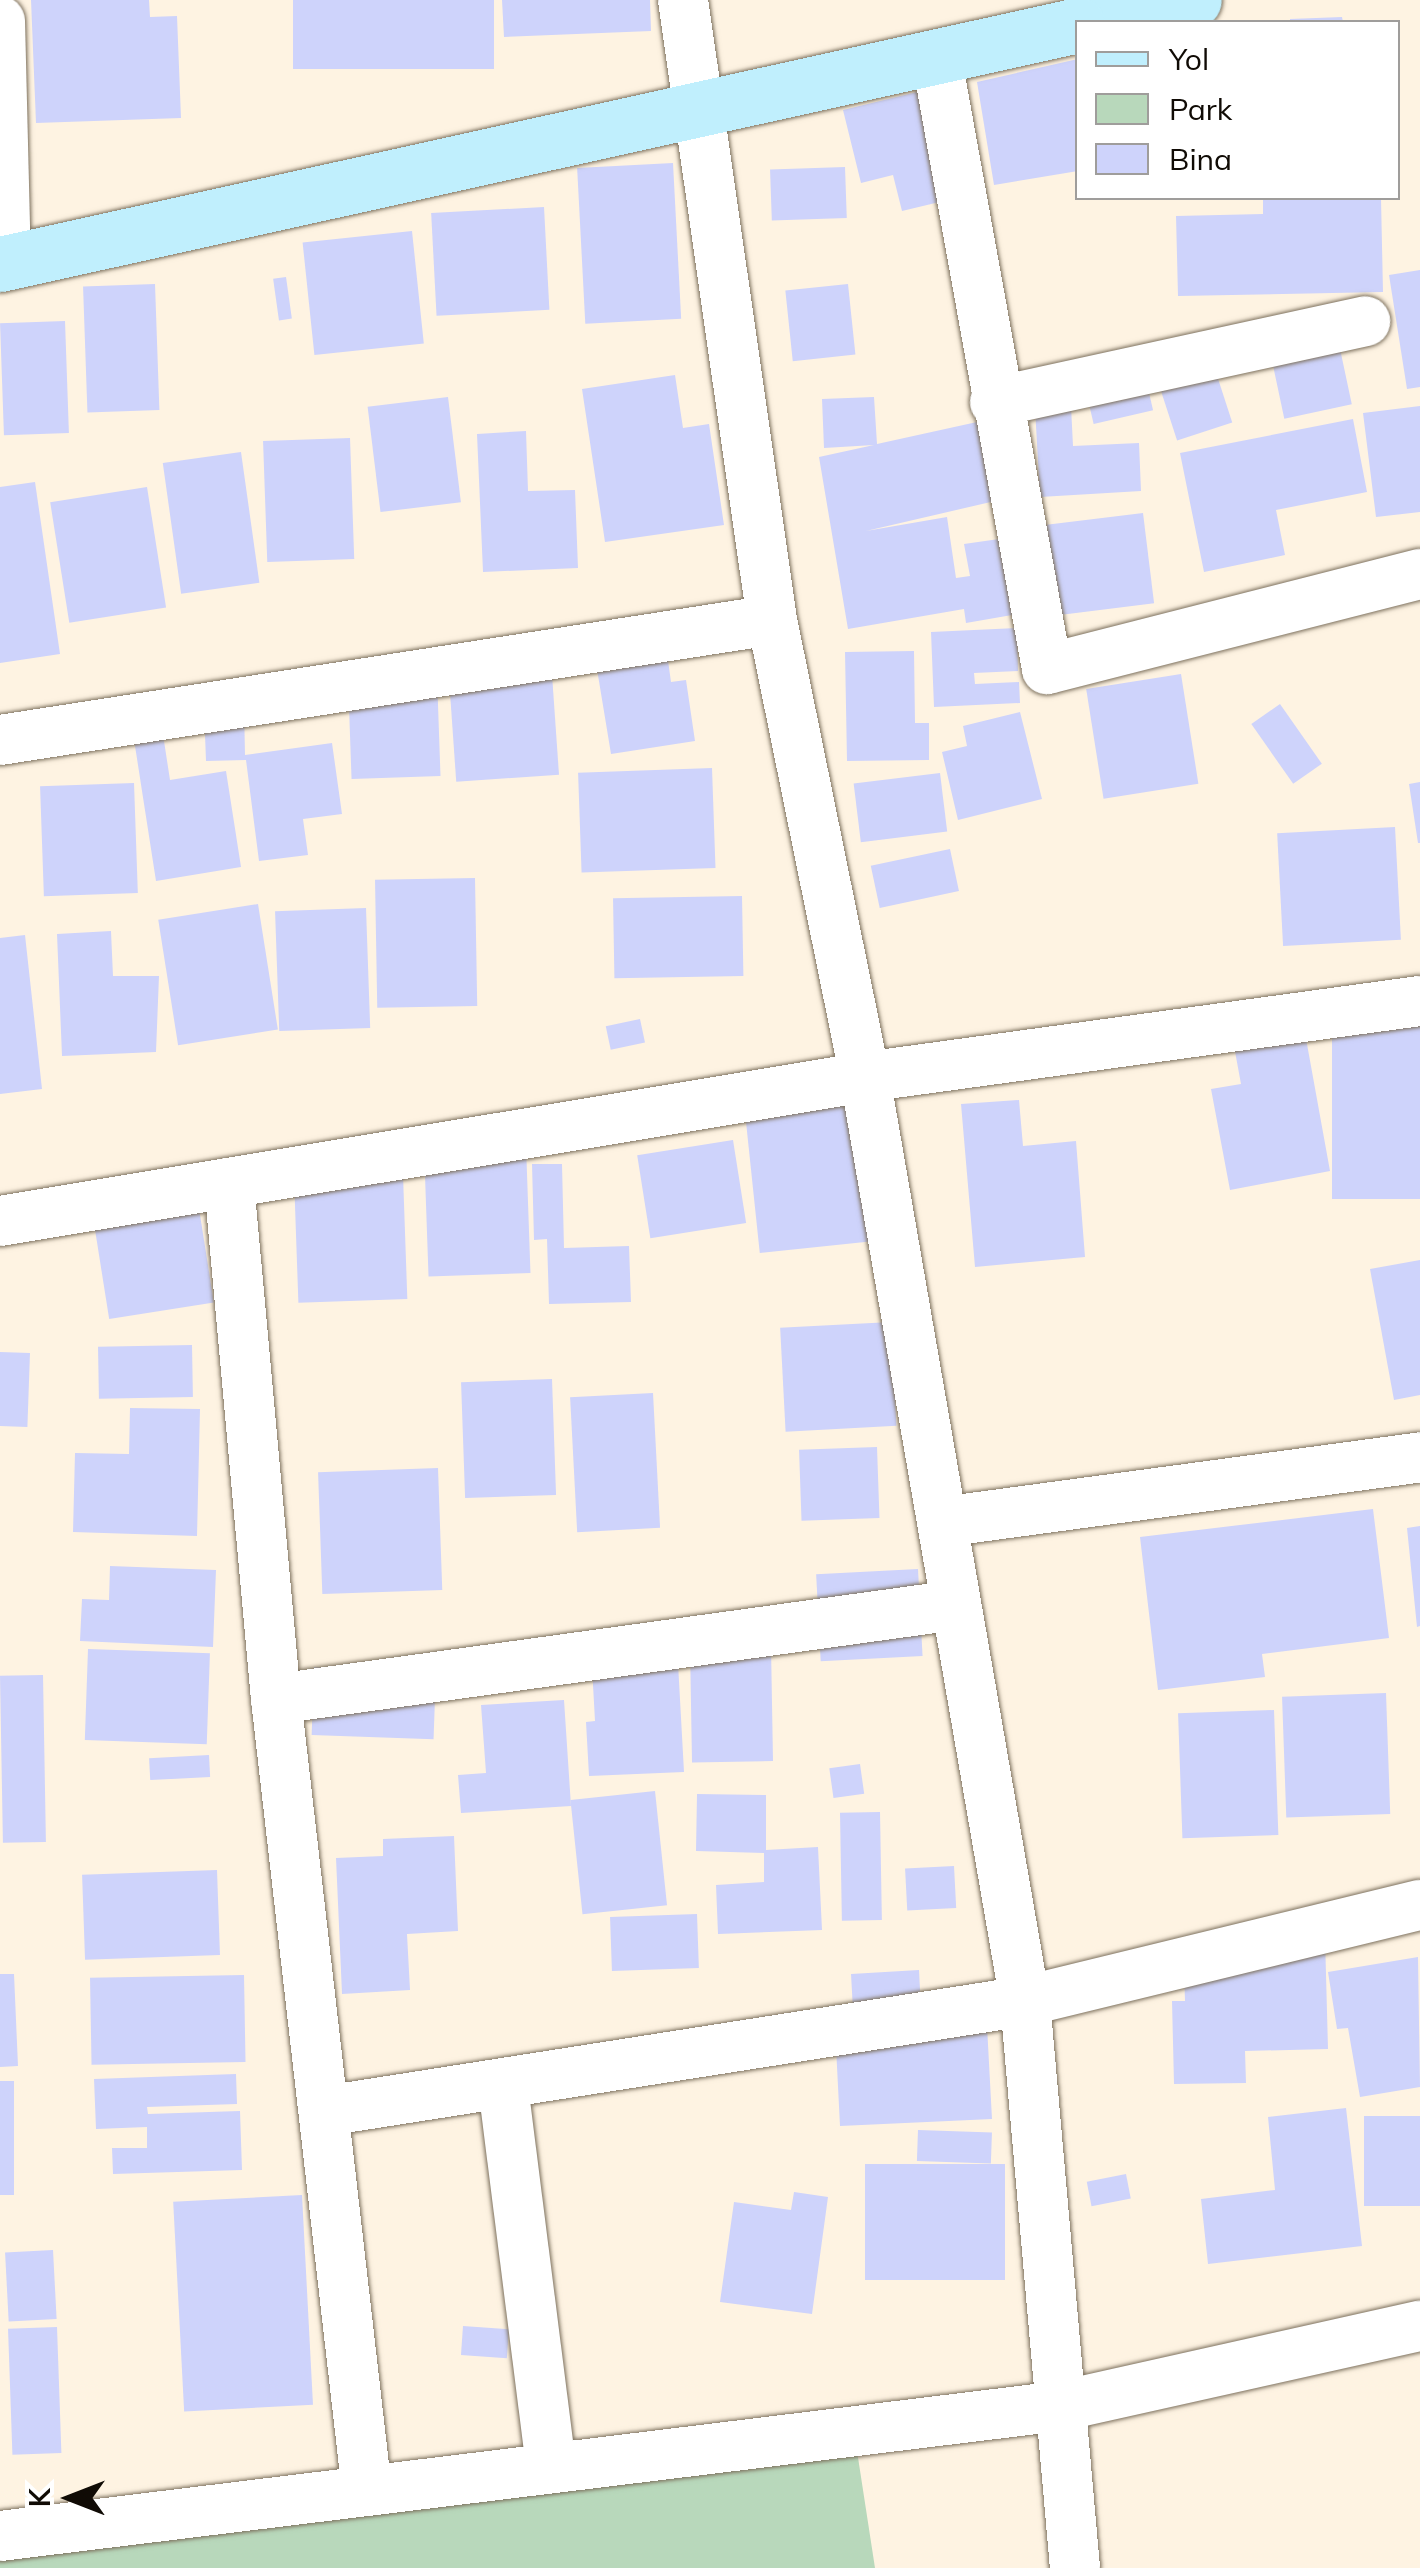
<!DOCTYPE html>
<style>
body{margin:0}
#map{position:relative;width:1420px;height:2568px;overflow:hidden;background:#fef3e2;font-family:Mulish,sans-serif}
div>[style]{position:absolute}
.green>*{inset:0;background:#b8d8bb}
.building>*{inset:0;background:#ced3fb;transform-origin:0 0}
.roads{filter:drop-shadow(0 0 2px #7d715e) drop-shadow(0 0 2px #7d715e)}
.street>*{height:50px;margin:-25px;padding:0 25px;transform-origin:25px;border-radius:25px;background:#fff}
.secondary>*{height:55px;margin:-27.5px;padding:0 27.5px;transform-origin:27.5px;border-radius:27.5px;background:#c0effd}
span{translate:-50% -50%;white-space:nowrap;text-align:center;line-height:1.15;-webkit-text-stroke:9px #fff;paint-order:stroke}
.legend{position:absolute;left:1075px;top:20px;width:325px;height:180px;box-sizing:border-box;background:#fff;border:2px solid #9f9d9b;margin:0;padding:12px 18px;list-style:none;font-size:30px;color:#100b05}
.legend li{display:flex;align-items:center;gap:20px;height:50px}
.legend b{width:50px;border:2px solid #9f9d9b}
.north{position:absolute;left:20px;top:2448px;width:100px;height:100px;-webkit-text-stroke:8px #fff;paint-order:stroke;rotate:270deg;font-size:28px;font-weight:700;line-height:40px;text-align:center;color:#100b05}
.north::after{content:'';display:block;margin:auto;width:35px;height:45px;background:#100b05;clip-path:polygon(50% 0,100% 100%,50% 72%,0 100%)}
</style>
<div id="map">
<div class="green">
<i style="clip-path:polygon(851px 2412px,875px 2568px,0 2568px,0 2546px)"></i>
</div>
<div class="building">
<i style="clip-path:polygon(31px 0,149px 0,150px 17px,177px 16px,181px 118px,36px 123px)"></i>
<i style="left:293px;top:0;width:201px;height:69px"></i>
<i style="clip-path:polygon(502px 0,650px 0,651px 31px,504px 37px)"></i>
<i style="clip-path:polygon(1342px 17px,1343px 22px,1290px 22px,1290px 19px)"></i>
<i style="clip-path:polygon(1078px 59px,1078px 171px,994px 185px,977px 82px)"></i>
<i style="clip-path:polygon(925px 90px,952px 199px,902px 211px,893px 175px,861px 183px,843px 110px)"></i>
<i style="left:673px;top:163px;width:156px;height:96px;rotate:87deg"></i>
<i style="left:845px;top:167px;width:51px;height:75px;rotate:88deg"></i>
<i style="clip-path:polygon(1263px 198px,1381px 198px,1383px 292px,1178px 296px,1176px 216px,1263px 214px)"></i>
<i style="left:544px;top:207px;width:103px;height:113px;rotate:87deg"></i>
<i style="left:412px;top:231px;width:113px;height:110px;rotate:84deg"></i>
<i style="clip-path:polygon(1420px 270px,1420px 387px,1407px 389px,1389px 275px)"></i>
<i style="left:286px;top:277px;width:42px;height:13px;rotate:82deg"></i>
<i style="left:155px;top:284px;width:126px;height:72px;rotate:88deg"></i>
<i style="left:848px;top:284px;width:71px;height:63px;rotate:84deg"></i>
<i style="left:65px;top:321px;width:112px;height:65px;rotate:88deg"></i>
<i style="left:1336px;top:330px;width:76px;height:69px;rotate:78deg"></i>
<i style="left:1210px;top:354px;width:72px;height:58px;rotate:72deg"></i>
<i style="clip-path:polygon(675px 375px,683px 428px,709px 424px,724px 525px,605px 542px,582px 389px)"></i>
<i style="left:1147px;top:384px;width:27px;height:61px;rotate:77deg"></i>
<i style="left:448px;top:397px;width:106px;height:81px;rotate:83deg"></i>
<i style="clip-path:polygon(874px 397px,877px 444px,977px 422px,995px 501px,866px 531px,947px 517px,956px 578px,970px 576px,964px 544px,999px 539px,1012px 615px,966px 623px,964px 609px,848px 629px,819px 457px,874px 445px,824px 448px,822px 399px)"></i>
<i style="clip-path:polygon(1071px 406px,1073px 446px,1139px 443px,1141px 491px,1040px 497px,1035px 408px)"></i>
<i style="clip-path:polygon(1420px 406px,1420px 512px,1376px 517px,1363px 413px)"></i>
<i style="clip-path:polygon(1353px 419px,1367px 492px,1276px 510px,1285px 555px,1204px 572px,1180px 453px)"></i>
<i style="clip-path:polygon(526px 431px,528px 491px,575px 490px,578px 568px,483px 572px,477px 434px)"></i>
<i style="left:350px;top:438px;width:121px;height:87px;rotate:88deg"></i>
<i style="left:241px;top:452px;width:132px;height:79px;rotate:82deg"></i>
<i style="clip-path:polygon(35px 482px,60px 654px,0 663px,0 487px)"></i>
<i style="left:147px;top:487px;width:122px;height:98px;rotate:81deg"></i>
<i style="left:1143px;top:513px;width:91px;height:97px;rotate:83deg"></i>
<i style="clip-path:polygon(1017px 628px,1018px 671px,974px 673px,975px 684px,1019px 682px,1020px 703px,934px 707px,931px 632px)"></i>
<i style="left:550px;top:646px;width:129px;height:103px;rotate:86deg"></i>
<i style="clip-path:polygon(666px 646px,671px 682px,686px 680px,695px 741px,611px 754px,595px 657px)"></i>
<i style="clip-path:polygon(914px 651px,915px 723px,929px 723px,929px 760px,847px 761px,845px 652px)"></i>
<i style="left:1181px;top:674px;width:111px;height:96px;rotate:81deg"></i>
<i style="left:437px;top:676px;width:100px;height:89px;rotate:88deg"></i>
<i style="left:1280px;top:704px;width:73px;height:35px;rotate:55deg"></i>
<i style="clip-path:polygon(244px 706px,245px 755px,332px 743px,342px 814px,303px 819px,308px 855px,259px 861px,246px 760px,206px 761px,204px 708px)"></i>
<i style="clip-path:polygon(1020px 712px,1042px 799px,958px 820px,942px 752px,967px 746px,963px 726px)"></i>
<i style="clip-path:polygon(162px 728px,170px 780px,226px 771px,241px 867px,156px 881px,133px 733px)"></i>
<i style="left:712px;top:768px;width:100px;height:134px;rotate:88deg"></i>
<i style="left:940px;top:773px;width:59px;height:87px;rotate:83deg"></i>
<i style="clip-path:polygon(1420px 782px,1420px 843px,1418px 843px,1409px 784px)"></i>
<i style="left:134px;top:783px;width:110px;height:94px;rotate:88deg"></i>
<i style="left:1395px;top:827px;width:113px;height:118px;rotate:87deg"></i>
<i style="left:950px;top:849px;width:43px;height:81px;rotate:78deg"></i>
<i style="left:475px;top:878px;width:128px;height:100px;rotate:89deg"></i>
<i style="left:742px;top:896px;width:80px;height:129px;rotate:89deg"></i>
<i style="left:258px;top:904px;width:127px;height:101px;rotate:81deg"></i>
<i style="left:366px;top:908px;width:120px;height:91px;rotate:88deg"></i>
<i style="clip-path:polygon(111px 931px,113px 976px,159px 976px,156px 1052px,62px 1056px,57px 934px)"></i>
<i style="clip-path:polygon(25px 935px,42px 1089px,0 1094px,0 938px)"></i>
<i style="left:640px;top:1019px;width:24px;height:35px;rotate:78deg"></i>
<i style="left:1420px;top:1019px;width:180px;height:88px;rotate:90deg"></i>
<i style="clip-path:polygon(1305px 1033px,1330px 1171px,1230px 1190px,1211px 1089px,1241px 1084px,1234px 1046px)"></i>
<i style="left:857px;top:1097px;width:145px;height:113px;rotate:84deg"></i>
<i style="clip-path:polygon(1019px 1100px,1023px 1146px,1076px 1141px,1085px 1257px,975px 1267px,961px 1104px)"></i>
<i style="left:733px;top:1140px;width:84px;height:97px;rotate:81deg"></i>
<i style="left:526px;top:1145px;width:128px;height:102px;rotate:88deg"></i>
<i style="clip-path:polygon(532px 1164px,562px 1164px,564px 1248px,629px 1246px,631px 1302px,549px 1304px,547px 1239px,534px 1240px)"></i>
<i style="left:403px;top:1175px;width:124px;height:109px;rotate:88deg"></i>
<i style="left:194px;top:1177px;width:127px;height:106px;rotate:81deg"></i>
<i style="clip-path:polygon(1420px 1260px,1420px 1395px,1394px 1400px,1370px 1269px)"></i>
<i style="left:891px;top:1322px;width:104px;height:111px;rotate:87deg"></i>
<i style="left:192px;top:1345px;width:52px;height:94px;rotate:89deg"></i>
<i style="left:0;top:1352px;width:30px;height:74px;rotate:2deg"></i>
<i style="left:552px;top:1379px;width:116px;height:91px;rotate:88deg"></i>
<i style="left:653px;top:1393px;width:135px;height:83px;rotate:87deg"></i>
<i style="clip-path:polygon(130px 1408px,200px 1409px,197px 1536px,73px 1532px,75px 1453px,129px 1454px)"></i>
<i style="left:877px;top:1447px;width:71px;height:78px;rotate:88deg"></i>
<i style="left:438px;top:1468px;width:122px;height:120px;rotate:88deg"></i>
<i style="clip-path:polygon(1373px 1509px,1389px 1638px,1262px 1654px,1265px 1677px,1158px 1690px,1140px 1537px)"></i>
<i style="clip-path:polygon(1420px 1526px,1420px 1626px,1417px 1627px,1407px 1528px)"></i>
<i style="clip-path:polygon(110px 1566px,216px 1570px,213px 1647px,80px 1641px,82px 1599px,109px 1600px)"></i>
<i style="left:918px;top:1569px;width:87px;height:102px;rotate:87deg"></i>
<i style="clip-path:polygon(677px 1645px,684px 1772px,589px 1776px,586px 1722px,595px 1721px,591px 1649px)"></i>
<i style="left:771px;top:1646px;width:115px;height:81px;rotate:89deg"></i>
<i style="left:88px;top:1649px;width:122px;height:91px;rotate:2deg"></i>
<i style="left:314px;top:1667px;width:122px;height:68px;rotate:2deg"></i>
<i style="left:43px;top:1675px;width:167px;height:43px;rotate:89deg"></i>
<i style="left:1386px;top:1693px;width:121px;height:104px;rotate:88deg"></i>
<i style="clip-path:polygon(564px 1700px,571px 1806px,461px 1813px,458px 1775px,486px 1773px,481px 1705px)"></i>
<i style="left:1274px;top:1710px;width:125px;height:96px;rotate:88deg"></i>
<i style="left:209px;top:1755px;width:22px;height:60px;rotate:87deg"></i>
<i style="left:860px;top:1764px;width:30px;height:31px;rotate:82deg"></i>
<i style="left:655px;top:1791px;width:115px;height:85px;rotate:84deg"></i>
<i style="clip-path:polygon(697px 1794px,766px 1795px,766px 1850px,818px 1847px,822px 1930px,718px 1934px,716px 1885px,764px 1882px,764px 1853px,696px 1851px)"></i>
<i style="left:880px;top:1812px;width:108px;height:40px;rotate:89deg"></i>
<i style="clip-path:polygon(454px 1836px,458px 1931px,407px 1934px,410px 1990px,342px 1994px,336px 1858px,383px 1856px,383px 1839px)"></i>
<i style="left:954px;top:1866px;width:42px;height:49px;rotate:87deg"></i>
<i style="left:217px;top:1870px;width:85px;height:135px;rotate:88deg"></i>
<i style="left:697px;top:1914px;width:54px;height:87px;rotate:88deg"></i>
<i style="clip-path:polygon(1325px 1937px,1328px 2049px,1245px 2051px,1246px 2083px,1174px 2084px,1172px 2001px,1185px 2001px,1183px 1940px)"></i>
<i style="clip-path:polygon(1418px 1957px,1420px 2087px,1360px 2097px,1348px 2028px,1337px 2029px,1328px 1972px)"></i>
<i style="clip-path:polygon(919px 1970px,921px 2010px,986px 2007px,992px 2119px,840px 2126px,836px 2047px,855px 2046px,851px 1974px)"></i>
<i style="clip-path:polygon(0 1974px,14px 1974px,18px 2066px,0 2067px)"></i>
<i style="left:244px;top:1975px;width:87px;height:154px;rotate:89deg"></i>
<i style="clip-path:polygon(236px 2074px,237px 2104px,147px 2107px,148px 2114px,240px 2111px,242px 2170px,113px 2174px,112px 2148px,147px 2148px,147px 2127px,96px 2129px,94px 2079px)"></i>
<i style="left:0;top:2081px;width:14px;height:114px"></i>
<i style="clip-path:polygon(1346px 2108px,1362px 2246px,1208px 2264px,1201px 2199px,1275px 2190px,1268px 2117px)"></i>
<i style="left:1420px;top:2116px;width:90px;height:56px;rotate:90deg"></i>
<i style="left:918px;top:2130px;width:74px;height:31px;rotate:2deg"></i>
<i style="left:865px;top:2164px;width:140px;height:116px"></i>
<i style="left:1126px;top:2174px;width:25px;height:40px;rotate:79deg"></i>
<i style="clip-path:polygon(794px 2192px,828px 2197px,812px 2314px,720px 2302px,734px 2202px,791px 2210px)"></i>
<i style="left:302px;top:2195px;width:210px;height:129px;rotate:87deg"></i>
<i style="left:53px;top:2250px;width:69px;height:48px;rotate:87deg"></i>
<i style="left:463px;top:2326px;width:46px;height:29px;rotate:4deg"></i>
<i style="left:57px;top:2327px;width:126px;height:49px;rotate:88deg"></i>
</div>
<div class="roads">
<div class="street">
<i style="left:683px;top:0;width:626px;rotate:81.83deg"></i>
<i style="left:772px;top:620px;width:466px;rotate:78.5deg"></i>
<i style="left:865px;top:1077px;width:938px;rotate:80.18deg"></i>
<i style="left:1025px;top:2001px;width:569px;rotate:84.96deg"></i>
<i style="left:0;top:21px;width:242px;rotate:88.6deg"></i>
<i style="left:936px;top:55px;width:624px;rotate:79.75deg"></i>
<i style="left:1047px;top:669px;width:385px;rotate:-14.3deg"></i>
<i style="left:995px;top:402px;width:379px;rotate:-12.3deg"></i>
<i style="left:0;top:740px;width:781px;rotate:-8.84deg"></i>
<i style="left:229px;top:1183px;width:518px;rotate:84.8deg"></i>
<i style="left:276px;top:1699px;width:797px;rotate:83.45deg"></i>
<i style="left:0;top:1221px;width:877px;rotate:-9.45deg"></i>
<i style="left:865px;top:1077px;width:560px;rotate:-7.8deg"></i>
<i style="left:942px;top:1522px;width:482px;rotate:-7.7deg"></i>
<i style="left:276px;top:1699px;width:686px;rotate:-7.87deg"></i>
<i style="left:503px;top:2086px;width:385px;rotate:82.8deg"></i>
<i style="left:325px;top:2111px;width:709px;rotate:-8.93deg"></i>
<i style="left:1025px;top:2001px;width:406px;rotate:-13.7deg"></i>
<i style="left:0;top:2536px;width:1069px;rotate:-6.99deg"></i>
<i style="left:1061px;top:2406px;width:368px;rotate:-12.6deg"></i>
</div>
<div class="secondary">
<i style="left:1089px;top:22px;width:107px;rotate:-11.8deg"></i>
<i style="left:0;top:264px;width:1104px;rotate:-12.5deg"></i>
</div>
</div>
<ul class="legend">
<li><b style="height:12px;background:#c0effd"></b>Yol</li>
<li><b style="height:28px;background:#b8d8bb"></b>Park</li>
<li><b style="height:28px;background:#ced3fb"></b>Bina</li>
</ul>
<div class="north">K</div>
</div>
